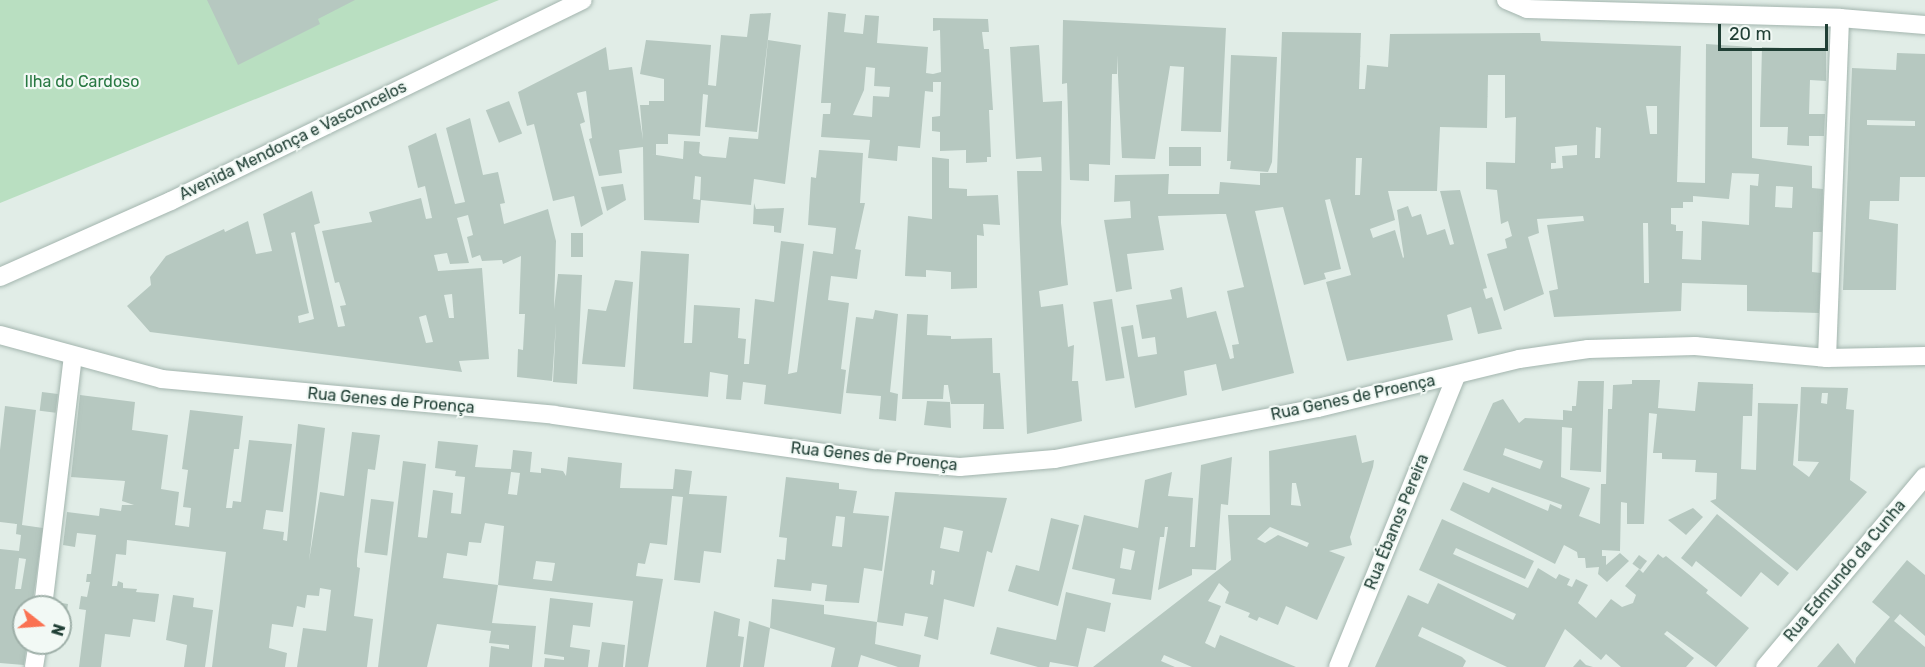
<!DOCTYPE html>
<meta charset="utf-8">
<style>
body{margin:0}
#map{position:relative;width:1925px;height:667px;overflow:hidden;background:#e1ede7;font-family:Rubik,sans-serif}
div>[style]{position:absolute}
.green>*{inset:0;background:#b9dfc1}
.building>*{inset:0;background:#b6c8c0;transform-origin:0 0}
.roads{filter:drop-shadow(0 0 2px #a3b5ae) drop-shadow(0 0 2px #a3b5ae)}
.minor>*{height:18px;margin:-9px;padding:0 9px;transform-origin:9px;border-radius:9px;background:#fff}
span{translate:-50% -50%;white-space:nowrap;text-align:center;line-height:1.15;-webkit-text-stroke:4.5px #f2f9f5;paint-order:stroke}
.park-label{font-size:16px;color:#287842}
.street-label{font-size:16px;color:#203f35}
.north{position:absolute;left:12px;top:595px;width:60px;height:60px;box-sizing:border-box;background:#f2f9f5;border:2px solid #9eafa8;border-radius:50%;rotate:107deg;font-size:16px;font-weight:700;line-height:24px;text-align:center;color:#203f35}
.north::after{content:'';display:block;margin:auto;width:21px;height:27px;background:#fa7252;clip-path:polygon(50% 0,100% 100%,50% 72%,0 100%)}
.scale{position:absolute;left:1718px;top:24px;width:110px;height:27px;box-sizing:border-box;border:3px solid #203f35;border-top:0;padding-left:8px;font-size:18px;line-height:21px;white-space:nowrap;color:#203f35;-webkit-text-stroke:4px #f2f9f5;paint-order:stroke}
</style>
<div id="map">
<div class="green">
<i style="clip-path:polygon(0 0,499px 0,0 203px)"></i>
</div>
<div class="building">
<i style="clip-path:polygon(207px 0,355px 0,318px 19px,320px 24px,238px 65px)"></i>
<i style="clip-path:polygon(evenodd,828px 12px,846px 14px,844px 32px,863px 34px,865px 15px,879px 16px,877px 43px,928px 47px,926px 73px,933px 74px,941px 72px,940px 30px,933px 31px,933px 18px,988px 19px,989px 32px,982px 32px,984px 49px,989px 49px,993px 110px,989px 110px,991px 157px,987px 157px,987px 162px,966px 163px,966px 150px,940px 151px,940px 132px,932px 131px,932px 117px,940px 116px,941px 82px,933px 82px,933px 92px,925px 91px,920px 148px,898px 146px,897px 161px,868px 158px,870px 140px,821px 137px,823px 114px,830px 114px,831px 103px,821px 103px,828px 12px,866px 67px,875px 68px,874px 86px,890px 87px,889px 97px,873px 96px,872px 117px,853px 115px,864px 90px,866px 67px)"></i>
<i style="clip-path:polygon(evenodd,771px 13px,757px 132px,705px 127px,708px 95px,703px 94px,700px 136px,668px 134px,668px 144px,656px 144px,656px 155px,650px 154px,683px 159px,684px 141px,700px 142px,699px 153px,703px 156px,726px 158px,729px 137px,758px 139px,768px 40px,801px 45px,785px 184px,754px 179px,751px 205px,701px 200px,699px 223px,644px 220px,643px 147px,619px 150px,622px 173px,599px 176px,589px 139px,592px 138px,586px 91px,577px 93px,585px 122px,580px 124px,603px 214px,581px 227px,574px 196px,553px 201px,534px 124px,527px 126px,518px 92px,606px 47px,609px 70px,632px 67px,643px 140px,640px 105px,649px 105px,649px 101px,664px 101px,664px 79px,640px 74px,646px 40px,711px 45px,708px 85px,716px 86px,721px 35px,747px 37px,750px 14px,771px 13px,695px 176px,701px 177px,700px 200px,693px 199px,695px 176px)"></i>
<i style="clip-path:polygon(1063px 20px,1226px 28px,1221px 132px,1181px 131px,1184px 67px,1170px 66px,1155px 159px,1122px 158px,1117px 55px,1117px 74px,1112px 74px,1110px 165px,1089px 164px,1089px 181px,1070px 180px,1067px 83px,1062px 84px)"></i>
<i style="clip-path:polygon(evenodd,1282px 32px,1361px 33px,1359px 89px,1365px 89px,1367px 65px,1388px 67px,1390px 34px,1540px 33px,1541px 41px,1681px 46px,1677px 182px,1705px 183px,1706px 44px,1752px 47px,1752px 158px,1812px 166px,1812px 188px,1823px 189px,1822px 232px,1813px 232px,1812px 272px,1821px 273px,1819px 313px,1747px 311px,1747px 285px,1682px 283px,1681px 311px,1554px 317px,1549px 291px,1558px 289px,1547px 225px,1584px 221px,1583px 216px,1537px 219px,1539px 233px,1528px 237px,1544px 294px,1504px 311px,1487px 254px,1507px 248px,1505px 239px,1512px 236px,1508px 221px,1501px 224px,1497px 190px,1486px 189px,1486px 162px,1515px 163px,1516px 117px,1505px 118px,1505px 75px,1488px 75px,1487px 128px,1440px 127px,1437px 191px,1388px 191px,1395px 220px,1370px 229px,1373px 238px,1395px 230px,1403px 258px,1404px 257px,1397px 210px,1408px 206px,1412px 217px,1421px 214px,1427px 235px,1445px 229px,1450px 245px,1454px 244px,1440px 191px,1460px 190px,1487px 288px,1483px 289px,1486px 299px,1492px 297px,1502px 329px,1478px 334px,1471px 307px,1447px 315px,1453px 340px,1347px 361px,1326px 282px,1351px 275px,1330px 199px,1325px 200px,1341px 269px,1324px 273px,1326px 279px,1304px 285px,1283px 207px,1255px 211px,1294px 373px,1222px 391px,1216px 364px,1184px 371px,1187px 395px,1135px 408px,1121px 327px,1133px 325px,1138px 357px,1157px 354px,1155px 337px,1142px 339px,1136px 305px,1172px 299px,1170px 290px,1182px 287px,1187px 318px,1216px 311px,1230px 359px,1234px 358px,1232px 345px,1239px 344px,1227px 291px,1244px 287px,1226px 214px,1219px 214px,1158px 216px,1164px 250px,1127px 254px,1132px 289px,1116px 292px,1104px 220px,1131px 218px,1130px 201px,1114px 202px,1115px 175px,1169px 174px,1168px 194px,1219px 194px,1220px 182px,1260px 185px,1260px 173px,1277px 173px,1282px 32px,1646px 106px,1657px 106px,1657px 134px,1650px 134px,1646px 106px,1282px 32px,1596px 127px,1601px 128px,1600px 158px,1595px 158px,1596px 127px,1282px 32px,1577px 145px,1577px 155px,1562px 156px,1563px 168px,1551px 169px,1551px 163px,1556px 163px,1555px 147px,1577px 145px,1282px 32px,1356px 158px,1362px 158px,1360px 195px,1355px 195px,1356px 158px,1282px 32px,1732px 173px,1759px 174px,1758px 186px,1750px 185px,1749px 225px,1702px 221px,1701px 260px,1682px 259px,1683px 231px,1676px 231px,1676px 225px,1671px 224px,1671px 208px,1683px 208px,1683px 202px,1693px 202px,1693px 196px,1729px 199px,1732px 173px,1282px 32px,1776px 186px,1793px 187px,1792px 208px,1775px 207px,1776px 186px,1282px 32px,1643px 223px,1648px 223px,1649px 283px,1644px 283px,1643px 223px)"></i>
<i style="clip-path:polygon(1039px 45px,1043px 102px,1062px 101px,1061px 223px,1068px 285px,1039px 291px,1041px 307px,1063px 304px,1068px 347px,1074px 345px,1072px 381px,1078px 381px,1082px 421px,1027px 434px,1017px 171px,1042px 171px,1041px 157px,1016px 159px,1010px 47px)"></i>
<i style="clip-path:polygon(1762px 47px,1826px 50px,1826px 81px,1810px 80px,1809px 114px,1825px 114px,1824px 136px,1809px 136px,1809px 146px,1787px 145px,1788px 127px,1760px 127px)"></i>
<i style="clip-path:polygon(evenodd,1897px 53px,1925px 54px,1925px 177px,1900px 177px,1899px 201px,1870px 201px,1869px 219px,1898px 224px,1896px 290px,1843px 290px,1852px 68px,1896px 70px,1897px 53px,1867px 120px,1915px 121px,1915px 126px,1867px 125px,1867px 120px)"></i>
<i style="clip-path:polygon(1231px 55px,1277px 57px,1272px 162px,1268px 172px,1230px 169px,1231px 161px,1227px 161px)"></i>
<i style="left:509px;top:101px;width:35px;height:25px;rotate:68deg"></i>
<i style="clip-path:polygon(evenodd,470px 118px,483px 175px,498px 172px,505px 203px,500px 204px,504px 224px,548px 209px,556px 241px,554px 309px,558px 274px,582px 275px,577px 384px,553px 382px,556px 323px,552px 381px,517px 377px,518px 349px,523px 350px,525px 314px,519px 314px,521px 256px,503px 264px,502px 260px,482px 261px,480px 255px,472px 258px,467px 237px,473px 235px,468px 215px,457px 218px,469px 263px,450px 264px,447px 253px,434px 255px,438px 271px,482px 268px,489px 359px,459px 361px,462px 372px,150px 332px,127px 306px,151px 285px,150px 277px,166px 256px,224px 229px,225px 232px,248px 221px,256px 254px,272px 251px,263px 214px,312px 191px,320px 223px,314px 225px,338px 327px,345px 326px,340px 306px,346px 305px,339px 282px,335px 283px,322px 231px,372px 222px,369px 212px,421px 198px,426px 219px,432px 218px,425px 186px,418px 188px,408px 146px,436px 133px,455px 204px,465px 202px,446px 128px,470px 118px,295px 232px,314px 319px,299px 323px,298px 316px,309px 313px,291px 233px,295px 232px,470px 118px,452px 294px,454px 318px,449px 318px,444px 295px,452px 294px,470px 118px,426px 315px,433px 342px,426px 343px,419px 317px,426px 315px)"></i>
<i style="left:1169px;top:147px;width:32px;height:19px"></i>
<i style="clip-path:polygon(819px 150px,863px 153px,860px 203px,865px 203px,855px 249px,861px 250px,857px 279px,831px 276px,828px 300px,849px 303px,841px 369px,846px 370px,841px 414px,764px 404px,766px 385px,743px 382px,741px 400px,726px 399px,728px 375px,710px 372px,708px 397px,633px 389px,641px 251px,689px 254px,684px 343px,692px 343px,694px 305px,740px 308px,738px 338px,746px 339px,744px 364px,749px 364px,755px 299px,774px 302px,781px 241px,804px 244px,788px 374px,797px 372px,813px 251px,833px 254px,836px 228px,808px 225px,811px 177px,816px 178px)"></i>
<i style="clip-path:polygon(932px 157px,949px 159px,949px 188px,967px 189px,967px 196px,998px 195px,1000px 225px,983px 224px,984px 236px,977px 235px,977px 288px,951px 289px,951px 272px,926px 270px,926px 277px,905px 276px,908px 216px,932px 219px)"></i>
<i style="clip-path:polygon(623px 184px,626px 200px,607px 211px,601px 187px)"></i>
<i style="clip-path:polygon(754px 203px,756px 209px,784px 208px,781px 233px,774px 232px,774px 226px,753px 224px)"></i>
<i style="left:571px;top:233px;width:12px;height:24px"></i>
<i style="clip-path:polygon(615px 280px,633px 282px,625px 367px,582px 364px,588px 309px,606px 311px)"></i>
<i style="left:1112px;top:299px;width:80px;height:19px;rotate:81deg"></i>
<i style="clip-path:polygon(875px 310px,898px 314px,890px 392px,898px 394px,896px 421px,879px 419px,881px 396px,846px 393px,856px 317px,873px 319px)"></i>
<i style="clip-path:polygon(907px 314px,928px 315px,927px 335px,951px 336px,951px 339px,992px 338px,993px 373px,1000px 373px,1004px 429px,983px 429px,984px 404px,951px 404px,948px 385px,944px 385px,943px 399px,902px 399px)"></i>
<i style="clip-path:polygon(evenodd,1632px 380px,1660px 380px,1658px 408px,1695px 411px,1698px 382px,1753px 384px,1752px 416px,1743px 416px,1741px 469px,1756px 470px,1758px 403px,1798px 404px,1793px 465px,1809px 477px,1819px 462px,1798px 461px,1801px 387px,1848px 388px,1846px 409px,1854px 410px,1850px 480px,1867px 492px,1797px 571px,1710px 501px,1716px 499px,1717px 473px,1695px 472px,1696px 460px,1662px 459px,1662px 453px,1653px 453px,1657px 414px,1649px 413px,1644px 524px,1627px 524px,1627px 503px,1621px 502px,1620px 551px,1602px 550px,1602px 556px,1606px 556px,1606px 565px,1620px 553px,1629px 561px,1607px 582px,1598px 574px,1599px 567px,1586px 568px,1585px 558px,1578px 558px,1577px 552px,1564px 545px,1555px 564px,1450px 510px,1463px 482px,1489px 493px,1492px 487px,1548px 511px,1550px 504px,1561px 509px,1562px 505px,1463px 470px,1493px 403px,1503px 399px,1519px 423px,1525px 418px,1563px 420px,1563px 410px,1572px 411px,1572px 406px,1576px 406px,1578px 381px,1604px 381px,1601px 472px,1570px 470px,1572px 428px,1562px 427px,1561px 477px,1590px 488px,1579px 516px,1600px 524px,1601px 484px,1606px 484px,1608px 409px,1612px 409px,1613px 385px,1632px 384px,1632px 380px,1822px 393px,1828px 393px,1827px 404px,1821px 403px,1822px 393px,1632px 380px,1505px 448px,1543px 461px,1540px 469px,1503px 455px,1505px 448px)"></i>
<i style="left:42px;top:392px;width:16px;height:19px;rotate:7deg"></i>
<i style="clip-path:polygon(80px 395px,135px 402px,132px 430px,168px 435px,161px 489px,179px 492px,175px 525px,189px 527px,191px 508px,183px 507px,188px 470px,182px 469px,190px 410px,243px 416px,239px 449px,234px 449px,226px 508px,232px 508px,233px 501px,241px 502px,249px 440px,292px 444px,283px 512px,266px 510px,263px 529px,284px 532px,283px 540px,287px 541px,298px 424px,325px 428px,309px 561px,320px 492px,344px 496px,352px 432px,380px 435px,375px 470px,368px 469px,357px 560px,357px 567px,360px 568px,354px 616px,373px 619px,367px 667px,297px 667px,303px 628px,326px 631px,331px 590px,320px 588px,319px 596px,307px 595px,305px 608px,297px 606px,293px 627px,272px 624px,269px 648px,287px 653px,285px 667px,212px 667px,226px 552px,127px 540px,126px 555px,116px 554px,112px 586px,117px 586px,118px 581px,123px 583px,123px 588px,137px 589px,136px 592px,159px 594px,155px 622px,133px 619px,130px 637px,105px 634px,101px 667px,79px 667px,86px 610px,79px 609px,81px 596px,87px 597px,90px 582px,86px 582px,87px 574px,91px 574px,96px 535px,77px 533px,75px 547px,63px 545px,67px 512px,99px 516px,100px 508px,121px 511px,122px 505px,134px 505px,122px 501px,125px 481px,71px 477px)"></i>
<i style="clip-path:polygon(927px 401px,950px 402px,951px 428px,924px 425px)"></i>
<i style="clip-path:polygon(evenodd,5px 406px,36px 410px,22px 525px,43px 528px,32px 607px,24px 607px,24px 643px,27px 643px,24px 665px,0 663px,0 549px,19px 551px,21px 535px,16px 534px,17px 524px,0 522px,0 450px,5px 406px,19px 558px,26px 559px,21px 589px,15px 589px,19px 558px)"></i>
<i style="clip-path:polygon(evenodd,1356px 435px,1362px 463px,1374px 460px,1373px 467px,1350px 537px,1352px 545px,1329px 551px,1345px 557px,1317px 620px,1286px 606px,1278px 625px,1259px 617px,1257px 621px,1248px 617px,1250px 613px,1225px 603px,1229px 592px,1219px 583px,1208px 601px,1221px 606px,1205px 643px,1215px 648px,1220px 635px,1296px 667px,1192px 667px,1164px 655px,1161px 661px,1175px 667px,1093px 667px,1231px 560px,1228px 515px,1270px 515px,1269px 451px,1356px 435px,1292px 483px,1296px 483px,1301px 506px,1291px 505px,1292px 483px,1356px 435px,1270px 527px,1309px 543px,1307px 547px,1278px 535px,1265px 543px,1257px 539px,1270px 527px)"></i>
<i style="clip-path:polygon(evenodd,438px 441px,478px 445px,475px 467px,511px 469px,513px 450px,532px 452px,530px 472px,541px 473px,541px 468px,563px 471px,566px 476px,568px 457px,622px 463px,620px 488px,673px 489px,675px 469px,692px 471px,689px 494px,727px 496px,721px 553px,704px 551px,700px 583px,674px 580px,683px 497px,672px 496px,667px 545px,650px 543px,645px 564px,638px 563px,636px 576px,663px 579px,648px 667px,625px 667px,633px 601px,498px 585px,504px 526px,485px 523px,481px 543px,469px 542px,467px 556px,447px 553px,443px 578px,498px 585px,492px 623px,536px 626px,532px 667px,489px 667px,491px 646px,509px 649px,509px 645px,489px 643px,491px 631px,437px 624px,427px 667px,378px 667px,403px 461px,426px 464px,418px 537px,427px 538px,433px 490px,453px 493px,451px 513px,461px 514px,465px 477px,455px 476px,456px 471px,435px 468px,438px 441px,511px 472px,520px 473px,517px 495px,508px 494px,511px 472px,438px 441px,536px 561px,555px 563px,552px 581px,533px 579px,536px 561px)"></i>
<i style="clip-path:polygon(evenodd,1232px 457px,1228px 505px,1221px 504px,1216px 570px,1192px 569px,1192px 575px,1158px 590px,1168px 527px,1165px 527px,1164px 537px,1160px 537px,1151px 600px,1112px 594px,1115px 579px,1072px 569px,1084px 515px,1138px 528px,1145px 480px,1172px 472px,1168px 496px,1193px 498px,1190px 547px,1195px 547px,1201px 465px,1232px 457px,1123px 548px,1135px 551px,1131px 570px,1120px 568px,1123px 548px)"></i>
<i style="clip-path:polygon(evenodd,786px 477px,839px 483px,839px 489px,857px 491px,853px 513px,889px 516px,882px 571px,864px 568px,859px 603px,825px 601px,827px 585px,812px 583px,811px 591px,774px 587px,777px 559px,785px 560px,787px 538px,779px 537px,786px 477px,836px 516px,845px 517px,842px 547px,832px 546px,836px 516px)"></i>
<i style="clip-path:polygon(evenodd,895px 492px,1007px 498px,992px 553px,987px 551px,974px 607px,944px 599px,938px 640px,924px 636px,928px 617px,905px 613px,903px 626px,877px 622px,895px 492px,944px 527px,963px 531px,959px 552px,940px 548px,944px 527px,895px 492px,932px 570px,935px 571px,933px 585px,930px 584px,932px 570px)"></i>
<i style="left:371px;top:499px;width:23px;height:54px;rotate:7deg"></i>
<i style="clip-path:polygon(1693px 508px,1703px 517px,1686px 535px,1668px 520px)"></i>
<i style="clip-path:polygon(1717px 514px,1789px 573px,1778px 586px,1761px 572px,1741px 597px,1696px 561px,1692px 567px,1681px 558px)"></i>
<i style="clip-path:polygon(1051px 518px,1079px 525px,1058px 606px,1008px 591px,1016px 565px,1039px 571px)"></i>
<i style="clip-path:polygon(1442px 519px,1534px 561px,1525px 579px,1456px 548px,1453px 554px,1528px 588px,1538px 568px,1556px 579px,1559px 574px,1570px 579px,1567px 585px,1572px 587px,1576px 579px,1588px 585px,1578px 603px,1596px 618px,1611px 599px,1622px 607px,1633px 603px,1636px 595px,1625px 586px,1639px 569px,1643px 573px,1658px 554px,1663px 558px,1666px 556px,1708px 590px,1706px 593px,1749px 628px,1716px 667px,1667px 631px,1664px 634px,1694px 658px,1686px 667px,1621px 667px,1606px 654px,1601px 660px,1565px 629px,1545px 667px,1507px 667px,1422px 627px,1418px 636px,1462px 657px,1466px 661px,1463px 667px,1375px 667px,1408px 595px,1428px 604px,1438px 583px,1513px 620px,1516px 614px,1419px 570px)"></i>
<i style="left:1639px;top:555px;width:10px;height:11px;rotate:37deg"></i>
<i style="clip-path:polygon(1907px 560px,1925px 575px,1925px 636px,1900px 614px,1894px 621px,1925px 647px,1925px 667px,1817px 667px,1838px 643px,1855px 664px,1856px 658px,1890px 617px,1872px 602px)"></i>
<i style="clip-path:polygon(1066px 592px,1111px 603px,1105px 632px,1087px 628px,1078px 667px,1050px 662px,1049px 667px,1038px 667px,990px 654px,997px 627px,1056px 640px)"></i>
<i style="clip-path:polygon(173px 595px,194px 598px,193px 607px,213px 610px,205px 667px,184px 667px,187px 645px,166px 640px)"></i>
<i style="clip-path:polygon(550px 598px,593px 603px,590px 627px,573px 625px,570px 647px,590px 650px,588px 667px,544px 667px,545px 658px,564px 660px,564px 657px,544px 654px)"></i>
<i style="clip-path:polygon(772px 599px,824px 605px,824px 614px,877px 622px,875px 644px,921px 655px,919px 667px,898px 667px,861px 655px,858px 667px,831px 667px,835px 648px,770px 628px)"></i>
<i style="clip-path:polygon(55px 602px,68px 604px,62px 646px,54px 644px,60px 643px,60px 607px,54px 607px)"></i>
<i style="clip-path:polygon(714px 611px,740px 619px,738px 636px,744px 637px,740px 667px,706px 667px)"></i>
<i style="clip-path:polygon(749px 621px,770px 628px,764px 667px,743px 667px)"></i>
<i style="clip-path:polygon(602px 642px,625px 645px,623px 667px,598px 667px)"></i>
<i style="clip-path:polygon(1580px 659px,1586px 665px,1593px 667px,1573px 667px)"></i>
</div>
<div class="roads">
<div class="minor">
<i style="left:1506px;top:0;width:23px;rotate:23deg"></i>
<i style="left:1527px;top:9px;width:313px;rotate:1.6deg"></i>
<i style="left:1840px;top:18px;width:85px;rotate:4.7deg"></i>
<i style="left:0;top:277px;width:187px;rotate:-24deg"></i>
<i style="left:171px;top:201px;width:458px;rotate:-26deg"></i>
<i style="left:0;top:335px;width:168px;rotate:15.2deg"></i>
<i style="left:162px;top:379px;width:394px;rotate:5.2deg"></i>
<i style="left:554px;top:415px;width:325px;rotate:8deg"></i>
<i style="left:876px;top:460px;width:84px;rotate:4.8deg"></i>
<i style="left:960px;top:467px;width:95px;rotate:-4.8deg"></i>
<i style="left:1055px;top:459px;width:268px;rotate:-11deg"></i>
<i style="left:1318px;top:408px;width:207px;rotate:-13.7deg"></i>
<i style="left:1519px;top:359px;width:70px;rotate:-8.2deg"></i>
<i style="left:1588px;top:349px;width:107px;rotate:-1.6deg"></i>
<i style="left:1695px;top:346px;width:133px;rotate:5.2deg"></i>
<i style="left:1827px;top:358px;width:98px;rotate:-1.2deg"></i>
<i style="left:1827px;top:358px;width:340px;rotate:-87.8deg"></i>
<i style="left:43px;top:607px;width:252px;rotate:-83.2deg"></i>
<i style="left:34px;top:667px;width:24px;rotate:-81deg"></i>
<i style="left:1338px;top:667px;width:314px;rotate:-67.9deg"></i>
<i style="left:1765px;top:667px;width:249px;rotate:-50deg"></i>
</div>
</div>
<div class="park-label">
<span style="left:82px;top:82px">Ilha do Cardoso</span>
</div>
<div class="street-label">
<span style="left:293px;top:141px;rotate:-26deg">Avenida Mendonça e Vasconcelos</span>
<span style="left:1353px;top:398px;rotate:-12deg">Rua Genes de Proença</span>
<span style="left:391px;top:401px;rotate:5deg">Rua Genes de Proença</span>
<span style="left:874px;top:457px;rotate:6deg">Rua Genes de Proença</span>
<span style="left:1397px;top:522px;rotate:-68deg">Rua Ébanos Pereira</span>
<span style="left:1845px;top:571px;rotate:-50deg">Rua Edmundo da Cunha</span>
</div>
<div class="north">N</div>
<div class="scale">20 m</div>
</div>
